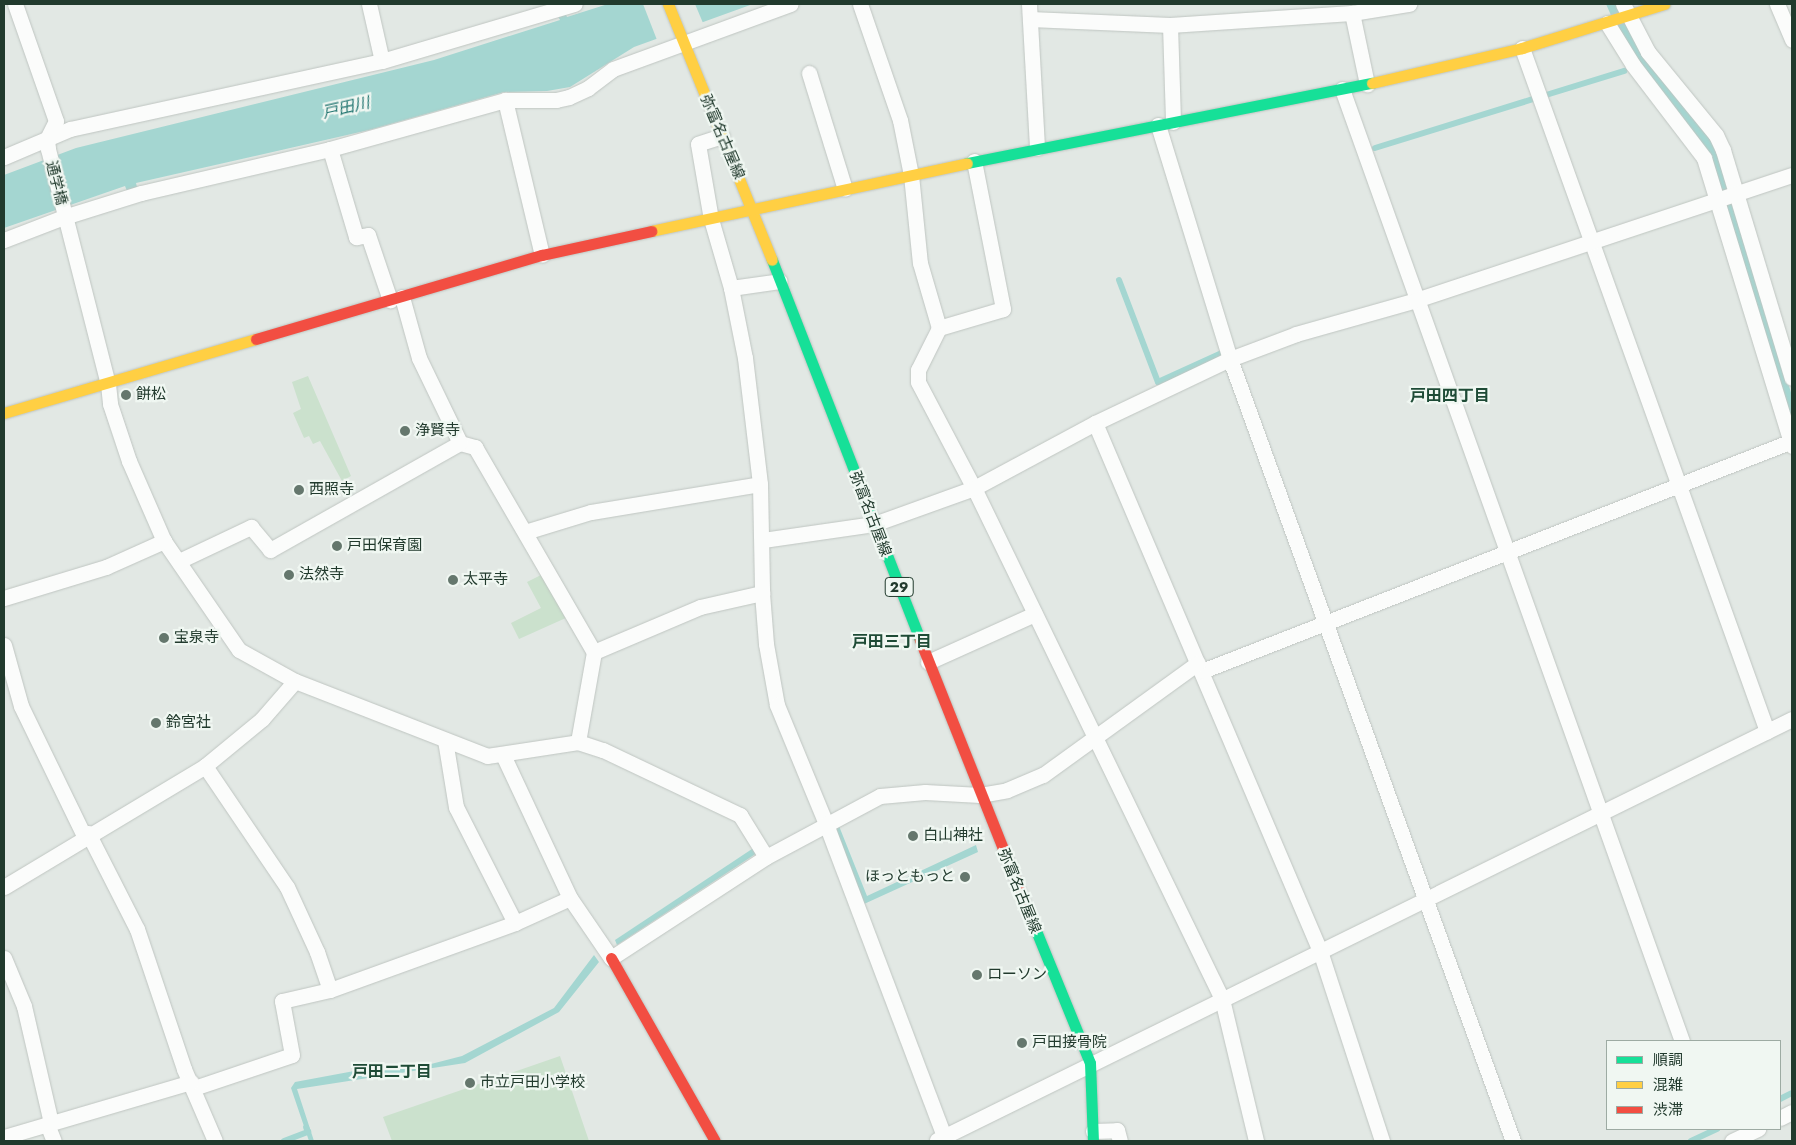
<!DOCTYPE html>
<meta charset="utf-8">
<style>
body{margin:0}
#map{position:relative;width:1796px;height:1145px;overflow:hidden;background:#e2e8e4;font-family:Jost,"Noto Sans JP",sans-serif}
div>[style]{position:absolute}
.green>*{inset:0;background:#cbe1cd}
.water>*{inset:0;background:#a4d6d1}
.pier>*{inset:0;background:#e2e8e4}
.stream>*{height:6px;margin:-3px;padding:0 3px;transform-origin:3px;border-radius:3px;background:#a4d6d1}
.roads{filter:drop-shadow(0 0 1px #bfc5c1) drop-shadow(0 0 1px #bfc5c1)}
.street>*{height:15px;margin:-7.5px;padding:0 7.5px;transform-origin:7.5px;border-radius:7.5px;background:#fbfcfb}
.fast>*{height:11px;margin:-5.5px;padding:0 5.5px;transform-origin:5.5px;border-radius:5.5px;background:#16e098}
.slow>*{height:11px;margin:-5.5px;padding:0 5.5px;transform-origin:5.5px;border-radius:5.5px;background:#ffcf43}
.jam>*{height:11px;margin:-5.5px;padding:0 5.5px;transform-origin:5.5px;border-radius:5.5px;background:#f24e42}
.dots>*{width:14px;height:14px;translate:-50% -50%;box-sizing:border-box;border:2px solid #f0f7f2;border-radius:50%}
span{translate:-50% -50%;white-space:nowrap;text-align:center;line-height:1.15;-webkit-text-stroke:4.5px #f0f7f2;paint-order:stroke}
.shield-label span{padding:1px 4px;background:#f0f7f2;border:1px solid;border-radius:4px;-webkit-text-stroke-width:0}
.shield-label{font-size:14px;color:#213a2d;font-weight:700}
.street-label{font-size:15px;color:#213a2d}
.poi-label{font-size:15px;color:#213a2d}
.left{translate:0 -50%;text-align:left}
.right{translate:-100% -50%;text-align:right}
.water-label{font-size:16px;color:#1e736e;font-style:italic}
.neighbourhood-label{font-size:16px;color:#1e4b36;font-weight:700}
.frame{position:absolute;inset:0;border:5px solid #213a2d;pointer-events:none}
.legend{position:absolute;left:1606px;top:1040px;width:175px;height:90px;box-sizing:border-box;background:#f0f7f2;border:1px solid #9daba3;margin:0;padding:6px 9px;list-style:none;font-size:15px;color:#213a2d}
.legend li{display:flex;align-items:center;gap:10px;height:25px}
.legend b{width:25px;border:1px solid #9daba3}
</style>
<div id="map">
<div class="green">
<i style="clip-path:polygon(308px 376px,351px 476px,342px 481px,320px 441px,313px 444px,309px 436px,304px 438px,293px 413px,301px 409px,292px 382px)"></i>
<i style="clip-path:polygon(543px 574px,568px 617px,519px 639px,511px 623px,541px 608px,527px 582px)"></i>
<i style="clip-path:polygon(560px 1056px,589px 1141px,392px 1141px,383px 1117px)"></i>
</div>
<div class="water">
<i style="clip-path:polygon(551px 4px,561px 4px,567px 17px,608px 4px,753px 4px,634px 47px,570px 87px,547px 91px,504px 92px,369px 130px,136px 183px,137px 187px,127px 191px,125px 186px,4px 228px,4px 175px,76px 148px,434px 60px,560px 20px)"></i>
<i style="clip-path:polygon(1606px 4px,1616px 4px,1720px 154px,1792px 396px,1792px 427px,1710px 155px,1637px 62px,1621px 38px)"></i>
<i style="clip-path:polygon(839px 826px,867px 896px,976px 845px,978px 852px,864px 904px,835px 828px)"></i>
<i style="clip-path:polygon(755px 847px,757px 853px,617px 945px,615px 940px)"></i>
<i style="clip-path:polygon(594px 955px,599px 962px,559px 1012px,465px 1063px,297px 1089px,314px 1141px,309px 1141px,291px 1088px,295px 1082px,365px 1069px,431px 1064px,462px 1056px,554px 1008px)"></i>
</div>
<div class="pier">
<i style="clip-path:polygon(643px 4px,695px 4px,703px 23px,657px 40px)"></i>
</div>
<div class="stream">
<i style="left:1546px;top:95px;width:82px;rotate:-17.1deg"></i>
<i style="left:1375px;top:148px;width:165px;rotate:-17.2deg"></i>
<i style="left:1119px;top:280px;width:109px;rotate:69.1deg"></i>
<i style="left:1158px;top:382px;width:70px;rotate:-24.4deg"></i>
<i style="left:1780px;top:1099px;width:13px;rotate:-27deg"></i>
<i style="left:284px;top:1141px;width:26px;rotate:-21deg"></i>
<i style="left:308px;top:1132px;width:5px;rotate:-112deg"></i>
<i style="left:1691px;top:1141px;width:29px;rotate:-25deg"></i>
</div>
<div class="roads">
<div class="street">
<i style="left:15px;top:4px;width:124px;rotate:70.7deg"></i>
<i style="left:56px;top:121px;width:20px;rotate:117deg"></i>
<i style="left:47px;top:139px;width:10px;rotate:84deg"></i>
<i style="left:48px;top:149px;width:243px;rotate:75.7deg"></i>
<i style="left:108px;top:384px;width:20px;rotate:84deg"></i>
<i style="left:110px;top:404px;width:60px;rotate:71.6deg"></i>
<i style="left:129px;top:461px;width:87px;rotate:66.4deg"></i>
<i style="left:164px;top:541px;width:132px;rotate:55.5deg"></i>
<i style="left:239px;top:650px;width:64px;rotate:29deg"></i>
<i style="left:295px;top:681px;width:206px;rotate:21.3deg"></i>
<i style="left:487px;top:756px;width:92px;rotate:-8.7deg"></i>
<i style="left:578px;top:742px;width:26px;rotate:18deg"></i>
<i style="left:603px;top:750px;width:152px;rotate:25.4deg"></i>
<i style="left:740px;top:815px;width:49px;rotate:58.2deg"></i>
<i style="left:369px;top:4px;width:58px;rotate:77.2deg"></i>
<i style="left:860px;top:4px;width:123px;rotate:71deg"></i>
<i style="left:900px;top:120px;width:56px;rotate:78.7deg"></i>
<i style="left:911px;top:175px;width:88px;rotate:84.2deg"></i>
<i style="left:920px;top:263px;width:68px;rotate:73.7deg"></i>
<i style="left:1029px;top:4px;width:144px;rotate:86.8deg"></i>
<i style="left:1623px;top:4px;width:54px;rotate:62.5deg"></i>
<i style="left:1648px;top:52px;width:107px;rotate:50.7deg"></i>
<i style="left:1716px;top:135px;width:17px;rotate:65deg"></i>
<i style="left:1723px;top:150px;width:238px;rotate:73.2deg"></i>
<i style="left:1777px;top:4px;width:39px;rotate:67deg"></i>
<i style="left:1352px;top:13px;width:73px;rotate:78.1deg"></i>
<i style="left:1030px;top:19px;width:140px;rotate:2.5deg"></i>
<i style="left:1170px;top:25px;width:182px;rotate:-3.8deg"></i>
<i style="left:1352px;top:13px;width:58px;rotate:-9deg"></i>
<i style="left:1607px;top:23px;width:49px;rotate:58.2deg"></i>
<i style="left:1633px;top:65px;width:117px;rotate:52.6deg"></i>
<i style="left:1704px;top:158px;width:301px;rotate:73deg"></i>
<i style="left:1170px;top:25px;width:97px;rotate:88.2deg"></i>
<i style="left:1522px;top:48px;width:726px;rotate:70.27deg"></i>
<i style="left:809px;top:73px;width:121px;rotate:72.8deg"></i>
<i style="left:1342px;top:89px;width:1011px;rotate:70.35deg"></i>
<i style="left:505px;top:100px;width:159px;rotate:76.6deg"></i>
<i style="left:1158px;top:125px;width:245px;rotate:72.9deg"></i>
<i style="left:1230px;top:359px;width:832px;rotate:70.11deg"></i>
<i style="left:722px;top:136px;width:25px;rotate:162deg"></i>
<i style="left:698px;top:144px;width:76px;rotate:80.2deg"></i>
<i style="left:711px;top:219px;width:72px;rotate:73.8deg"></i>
<i style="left:731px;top:288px;width:71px;rotate:78.7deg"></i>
<i style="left:745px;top:358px;width:127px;rotate:83.2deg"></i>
<i style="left:760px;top:484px;width:109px;rotate:88.9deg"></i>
<i style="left:762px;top:593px;width:51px;rotate:85.5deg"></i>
<i style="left:766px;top:644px;width:62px;rotate:79.8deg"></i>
<i style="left:777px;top:705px;width:129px;rotate:67.6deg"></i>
<i style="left:826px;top:824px;width:339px;rotate:69.3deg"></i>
<i style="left:330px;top:149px;width:92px;rotate:73.5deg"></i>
<i style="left:356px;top:237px;width:12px;rotate:-9deg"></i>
<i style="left:368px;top:235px;width:69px;rotate:71.3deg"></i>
<i style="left:4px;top:157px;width:72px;rotate:-23deg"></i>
<i style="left:70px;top:129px;width:319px;rotate:-12.3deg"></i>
<i style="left:382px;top:61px;width:201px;rotate:-16.5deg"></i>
<i style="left:974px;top:161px;width:151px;rotate:78.9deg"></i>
<i style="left:1003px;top:309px;width:67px;rotate:163.5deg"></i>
<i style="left:939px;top:328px;width:47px;rotate:116.6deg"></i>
<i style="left:918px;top:370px;width:12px;rotate:90deg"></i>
<i style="left:918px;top:382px;width:120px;rotate:62.2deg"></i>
<i style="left:974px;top:488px;width:568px;rotate:64.11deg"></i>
<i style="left:1222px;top:999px;width:146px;rotate:76.5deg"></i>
<i style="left:4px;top:240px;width:64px;rotate:-21deg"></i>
<i style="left:64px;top:217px;width:81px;rotate:-17.3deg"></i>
<i style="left:141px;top:193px;width:194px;rotate:-13.1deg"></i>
<i style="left:330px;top:149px;width:182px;rotate:-15.6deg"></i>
<i style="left:505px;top:100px;width:51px"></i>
<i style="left:556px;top:100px;width:13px;rotate:-13deg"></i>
<i style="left:569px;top:97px;width:21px;rotate:-25deg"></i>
<i style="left:588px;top:88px;width:31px;rotate:-37deg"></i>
<i style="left:613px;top:69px;width:189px;rotate:-20.1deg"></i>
<i style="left:731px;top:288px;width:49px;rotate:-8.1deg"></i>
<i style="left:402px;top:297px;width:63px;rotate:74.4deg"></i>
<i style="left:419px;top:358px;width:94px;rotate:64.2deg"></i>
<i style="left:460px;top:443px;width:16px;rotate:15deg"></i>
<i style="left:475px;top:447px;width:237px;rotate:59.9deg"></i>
<i style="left:594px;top:652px;width:91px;rotate:100.1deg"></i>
<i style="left:1095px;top:423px;width:574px;rotate:66.92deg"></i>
<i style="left:1320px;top:951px;width:200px;rotate:71.9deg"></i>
<i style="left:525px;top:532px;width:69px;rotate:-16.9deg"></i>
<i style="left:591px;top:512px;width:171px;rotate:-9.4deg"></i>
<i style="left:763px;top:540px;width:112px;rotate:-8.2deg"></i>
<i style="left:874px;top:524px;width:106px;rotate:-19.8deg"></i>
<i style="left:974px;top:488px;width:137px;rotate:-28.2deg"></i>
<i style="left:1095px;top:423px;width:149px;rotate:-25.4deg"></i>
<i style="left:1230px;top:359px;width:71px;rotate:-20.7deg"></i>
<i style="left:1296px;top:334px;width:125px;rotate:-15.8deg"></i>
<i style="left:1416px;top:300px;width:396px;rotate:-18.4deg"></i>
<i style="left:179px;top:561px;width:80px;rotate:-25.3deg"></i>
<i style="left:251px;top:527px;width:30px;rotate:50deg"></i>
<i style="left:270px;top:550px;width:218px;rotate:-29.4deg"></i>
<i style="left:4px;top:598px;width:107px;rotate:-16.9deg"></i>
<i style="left:106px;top:567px;width:64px;rotate:-24.1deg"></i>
<i style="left:4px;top:645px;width:63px;rotate:74.4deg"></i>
<i style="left:21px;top:706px;width:144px;rotate:64.1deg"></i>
<i style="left:594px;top:652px;width:115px;rotate:-23deg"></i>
<i style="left:700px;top:607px;width:64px;rotate:-12.7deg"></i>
<i style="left:928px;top:662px;width:117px;rotate:-24.2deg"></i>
<i style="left:1202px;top:671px;width:633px;rotate:-21.3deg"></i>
<i style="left:445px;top:740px;width:68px;rotate:80.7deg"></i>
<i style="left:456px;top:807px;width:130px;rotate:63deg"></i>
<i style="left:503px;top:755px;width:158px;rotate:64.9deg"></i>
<i style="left:570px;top:898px;width:73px;rotate:55.7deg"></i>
<i style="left:611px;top:958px;width:185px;rotate:-33.1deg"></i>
<i style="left:766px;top:857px;width:129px;rotate:-28.2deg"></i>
<i style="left:880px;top:796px;width:45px;rotate:-5.1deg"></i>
<i style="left:925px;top:792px;width:55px;rotate:3.1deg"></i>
<i style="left:980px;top:795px;width:27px;rotate:-10deg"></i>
<i style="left:1007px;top:790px;width:39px;rotate:-23deg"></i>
<i style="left:1043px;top:775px;width:191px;rotate:-35.9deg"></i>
<i style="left:205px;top:766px;width:146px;rotate:55.9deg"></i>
<i style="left:287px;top:887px;width:72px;rotate:65.2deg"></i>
<i style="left:317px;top:952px;width:40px;rotate:71.1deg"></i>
<i style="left:330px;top:990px;width:197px;rotate:-19.9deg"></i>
<i style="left:515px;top:923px;width:60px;rotate:-24.4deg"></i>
<i style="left:88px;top:833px;width:108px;rotate:63deg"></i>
<i style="left:137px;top:929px;width:148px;rotate:71.4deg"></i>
<i style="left:184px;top:1069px;width:78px;rotate:66.7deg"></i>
<i style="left:4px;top:887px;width:235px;rotate:-31deg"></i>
<i style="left:205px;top:766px;width:74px;rotate:-39.5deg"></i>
<i style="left:262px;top:719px;width:50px;rotate:-49deg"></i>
<i style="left:4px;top:958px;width:52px;rotate:67.4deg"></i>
<i style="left:24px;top:1006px;width:120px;rotate:77deg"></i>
<i style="left:194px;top:1088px;width:103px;rotate:-18.6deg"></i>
<i style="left:292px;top:1055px;width:55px;rotate:-100.5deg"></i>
<i style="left:282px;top:1001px;width:49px;rotate:-12.9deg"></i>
<i style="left:1780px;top:1118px;width:13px;rotate:-27deg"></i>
<i style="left:47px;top:1124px;width:18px;rotate:68deg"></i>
<i style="left:1093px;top:1131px;width:24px;rotate:-2deg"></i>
<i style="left:1117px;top:1130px;width:11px;rotate:75deg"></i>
<i style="left:4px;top:1137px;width:195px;rotate:-16.4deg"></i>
<i style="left:937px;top:1140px;width:953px;rotate:-26.22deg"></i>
<i style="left:1732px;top:1141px;width:29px;rotate:-25deg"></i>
</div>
<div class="fast">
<i style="left:967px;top:163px;width:413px;rotate:-11.2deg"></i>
<i style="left:772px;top:260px;width:408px;rotate:68.7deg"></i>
<i style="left:1028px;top:911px;width:164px;rotate:67.8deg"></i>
<i style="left:1090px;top:1063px;width:78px;rotate:87.8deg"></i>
</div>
<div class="slow">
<i style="left:668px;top:4px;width:276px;rotate:67.9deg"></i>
<i style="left:1372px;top:83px;width:154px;rotate:-13.1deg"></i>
<i style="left:1522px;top:48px;width:149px;rotate:-17.2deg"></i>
<i style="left:651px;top:231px;width:323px;rotate:-12.1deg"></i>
<i style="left:4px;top:413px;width:263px;rotate:-16.4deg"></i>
</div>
<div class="jam">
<i style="left:256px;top:339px;width:298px;rotate:-16.4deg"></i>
<i style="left:542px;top:255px;width:112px;rotate:-12.4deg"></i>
<i style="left:920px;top:640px;width:292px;rotate:68.3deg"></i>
<i style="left:611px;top:958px;width:210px;rotate:60.4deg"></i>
</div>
</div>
<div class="dots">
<i style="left:126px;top:395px;background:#65776d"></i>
<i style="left:405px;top:431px;background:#65776d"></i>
<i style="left:299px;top:490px;background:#65776d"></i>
<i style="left:337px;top:546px;background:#65776d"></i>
<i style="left:289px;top:575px;background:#65776d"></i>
<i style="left:453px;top:580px;background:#65776d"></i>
<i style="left:164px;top:638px;background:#65776d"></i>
<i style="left:156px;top:723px;background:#65776d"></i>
<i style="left:913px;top:836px;background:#65776d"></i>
<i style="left:965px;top:877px;background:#65776d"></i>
<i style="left:977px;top:975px;background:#65776d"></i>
<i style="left:1022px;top:1043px;background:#65776d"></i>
<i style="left:470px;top:1083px;background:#65776d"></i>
</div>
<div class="shield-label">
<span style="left:899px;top:587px">29</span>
</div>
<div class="street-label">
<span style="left:722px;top:137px;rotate:67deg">弥富名古屋線</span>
<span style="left:56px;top:183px;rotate:76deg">通学橋</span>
<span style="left:870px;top:514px;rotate:69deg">弥富名古屋線</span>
<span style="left:1019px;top:891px;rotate:68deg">弥富名古屋線</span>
</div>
<div class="poi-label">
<span class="left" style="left:136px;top:395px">餅松</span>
<span class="left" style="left:415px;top:431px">浄賢寺</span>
<span class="left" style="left:309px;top:490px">西照寺</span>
<span class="left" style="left:347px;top:546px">戸田保育園</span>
<span class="left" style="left:299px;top:575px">法然寺</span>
<span class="left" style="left:463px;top:580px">太平寺</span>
<span class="left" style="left:174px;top:638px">宝泉寺</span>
<span class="left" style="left:166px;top:723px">鈴宮社</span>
<span class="left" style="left:923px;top:836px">白山神社</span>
<span class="right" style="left:955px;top:877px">ほっともっと</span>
<span class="left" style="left:987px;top:975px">ローソン</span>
<span class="left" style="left:1032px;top:1043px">戸田接骨院</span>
<span class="left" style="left:480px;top:1083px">市立戸田小学校</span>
</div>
<div class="water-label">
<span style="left:346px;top:108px;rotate:-13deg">戸田川</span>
</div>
<div class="neighbourhood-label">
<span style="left:1450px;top:396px">戸田四丁目</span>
<span style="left:892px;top:642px">戸田三丁目</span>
<span style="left:392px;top:1072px">戸田二丁目</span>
</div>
<div class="frame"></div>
<ul class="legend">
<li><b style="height:6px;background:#16e098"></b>順調</li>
<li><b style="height:6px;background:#ffcf43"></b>混雑</li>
<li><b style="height:6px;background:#f24e42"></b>渋滞</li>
</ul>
</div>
